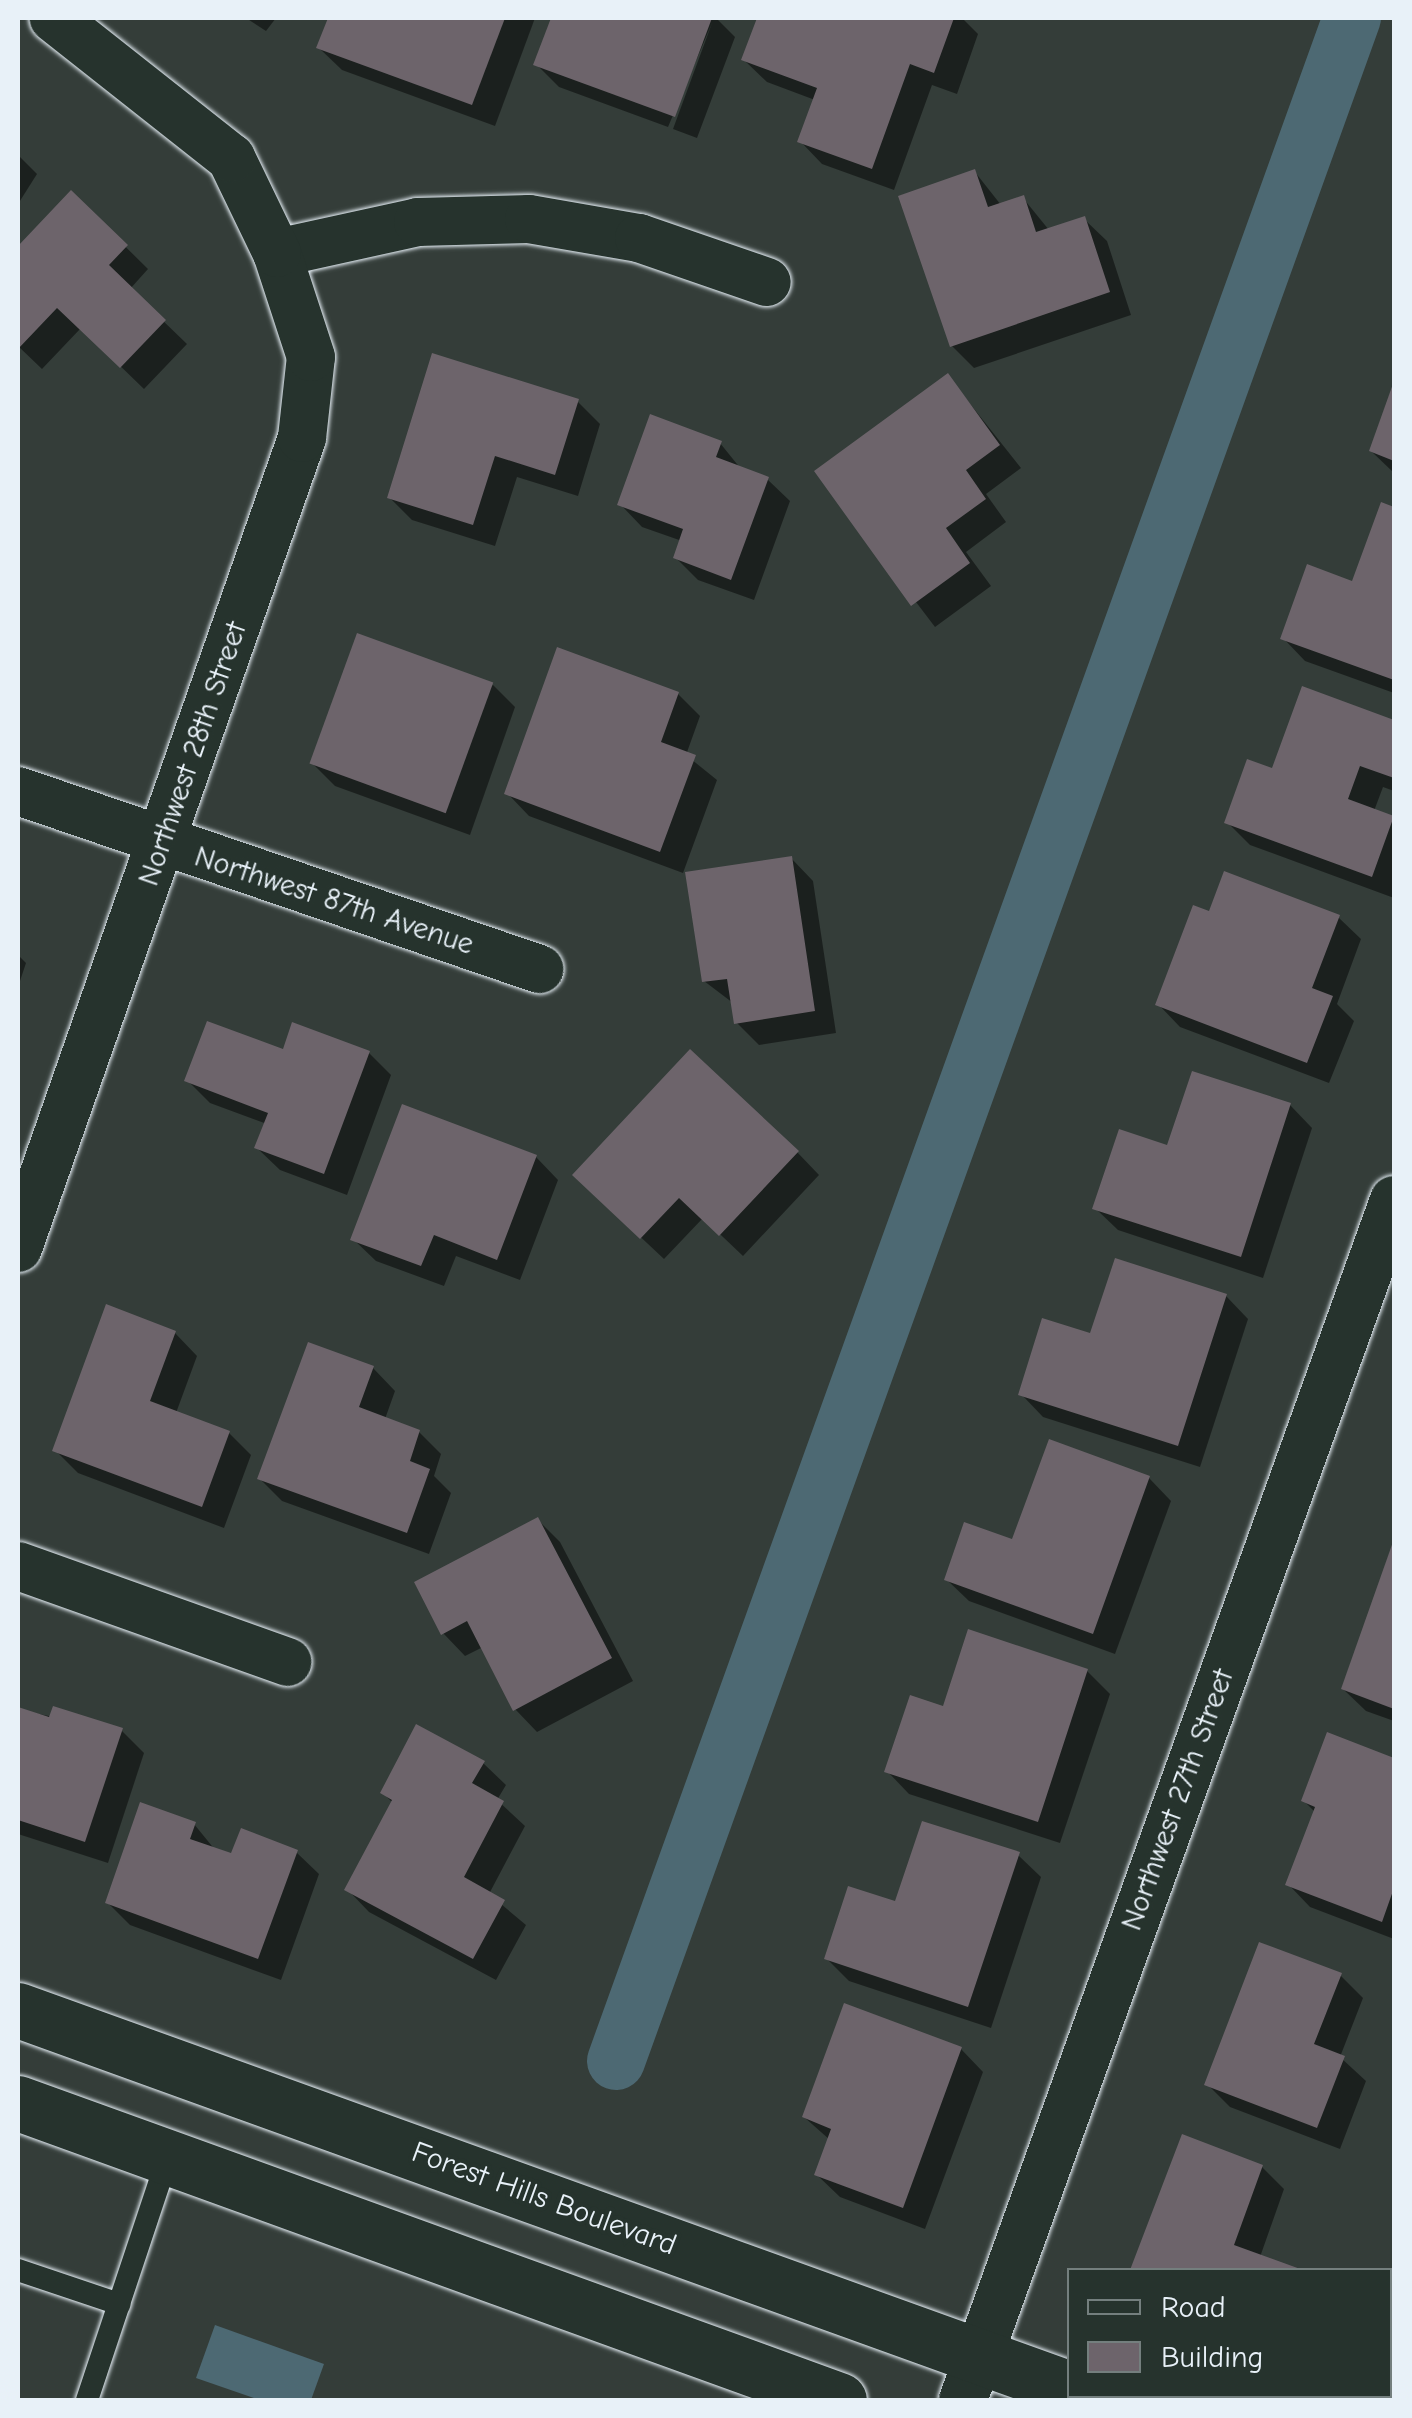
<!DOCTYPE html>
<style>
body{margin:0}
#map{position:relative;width:1412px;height:2418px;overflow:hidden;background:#343d39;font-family:"Comic Neue",sans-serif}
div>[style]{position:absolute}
.water>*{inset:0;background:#4d6973}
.shadow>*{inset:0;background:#0007}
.canal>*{height:58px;margin:-29px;padding:0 29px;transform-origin:29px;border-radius:29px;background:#4d6973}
.building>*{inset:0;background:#6d646b;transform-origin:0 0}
.roads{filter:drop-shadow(0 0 2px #e8f1f8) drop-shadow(0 0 2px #e8f1f8)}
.lane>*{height:22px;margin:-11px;padding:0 11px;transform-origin:11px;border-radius:11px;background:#26332d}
.street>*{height:48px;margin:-24px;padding:0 24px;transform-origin:24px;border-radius:24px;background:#26332d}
.secondary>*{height:55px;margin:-27.5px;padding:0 27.5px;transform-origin:27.5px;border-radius:27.5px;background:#26332d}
span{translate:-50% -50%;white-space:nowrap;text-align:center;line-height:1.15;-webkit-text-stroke:9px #26332d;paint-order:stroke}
.street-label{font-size:30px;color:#e8f1f8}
.frame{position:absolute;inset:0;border:20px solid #e8f1f8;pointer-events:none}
.legend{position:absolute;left:1067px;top:2268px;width:325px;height:130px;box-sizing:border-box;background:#26332d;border:2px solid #747f7e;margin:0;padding:12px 18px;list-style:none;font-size:30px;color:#e8f1f8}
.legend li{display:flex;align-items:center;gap:20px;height:50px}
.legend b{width:50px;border:2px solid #747f7e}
</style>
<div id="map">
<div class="water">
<i style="clip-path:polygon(215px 2325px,324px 2364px,311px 2400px,260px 2400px,196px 2378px)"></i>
</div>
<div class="shadow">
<i style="clip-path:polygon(246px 18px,276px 18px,266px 31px)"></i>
<i style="clip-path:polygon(330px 18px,535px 18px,495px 126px,342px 70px,319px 48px)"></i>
<i style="clip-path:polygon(553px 18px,716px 18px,735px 37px,697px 138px,673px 129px,712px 23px,668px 127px,559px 87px,536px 64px)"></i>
<i style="clip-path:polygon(759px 18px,962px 18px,978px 34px,957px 94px,932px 85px,894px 190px,822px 164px,800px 141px,815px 100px,767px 82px,744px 60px)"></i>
<i style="clip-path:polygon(18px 155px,37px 174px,18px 204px)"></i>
<i style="clip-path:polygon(975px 172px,1001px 205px,1023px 198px,1049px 230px,1084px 219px,1107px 241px,1131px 315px,974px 368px,952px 346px)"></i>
<i style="clip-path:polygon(71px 193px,148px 269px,130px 289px,187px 344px,144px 389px,81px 328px,42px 369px,18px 346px,18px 250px)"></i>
<i style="clip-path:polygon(948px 376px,1021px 468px,986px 494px,1006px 522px,966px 552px,991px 586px,935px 627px,817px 472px)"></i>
<i style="clip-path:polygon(1394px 387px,1394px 473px,1371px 451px)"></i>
<i style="clip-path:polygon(578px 402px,600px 424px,578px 496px,517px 477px,495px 546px,412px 520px,390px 498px)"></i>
<i style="clip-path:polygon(720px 443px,741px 469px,767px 479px,790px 501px,754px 600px,698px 580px,675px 557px,682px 541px,642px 527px,620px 504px)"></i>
<i style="clip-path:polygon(1382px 505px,1394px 510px,1394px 693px,1305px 661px,1283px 638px,1353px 584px)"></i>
<i style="clip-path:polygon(493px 685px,515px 707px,470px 835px,335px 786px,313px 764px)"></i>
<i style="clip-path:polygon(1304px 689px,1394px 722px,1394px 791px,1383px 787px,1374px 811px,1394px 820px,1394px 898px,1250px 845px,1227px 822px,1274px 771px)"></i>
<i style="clip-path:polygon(678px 694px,700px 716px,686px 755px,717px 780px,683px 873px,529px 816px,507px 793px)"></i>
<i style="clip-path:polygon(791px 858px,813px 881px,836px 1033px,759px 1045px,736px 1022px,733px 1003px,704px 981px)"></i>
<i style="clip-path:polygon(1211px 914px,1338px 917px,1361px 939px,1337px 1004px,1354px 1021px,1329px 1083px,1180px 1027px,1158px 1004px)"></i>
<i style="clip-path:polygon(18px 955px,26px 963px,18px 987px)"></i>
<i style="clip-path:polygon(284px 1052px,369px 1053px,391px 1075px,347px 1195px,280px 1170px,257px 1148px,267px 1124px,210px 1103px,187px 1080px)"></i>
<i style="clip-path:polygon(1290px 1105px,1312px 1128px,1263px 1278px,1118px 1230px,1095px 1208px,1169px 1148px)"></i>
<i style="clip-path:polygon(797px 1152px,819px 1175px,743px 1256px,703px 1218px,664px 1259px,598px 1197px)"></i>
<i style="clip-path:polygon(536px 1157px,558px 1180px,520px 1280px,456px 1256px,444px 1286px,376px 1261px,353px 1239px)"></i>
<i style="clip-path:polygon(1226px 1296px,1248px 1319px,1200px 1467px,1043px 1417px,1021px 1394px,1091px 1336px)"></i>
<i style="clip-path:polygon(175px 1333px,197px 1356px,176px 1413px,229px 1433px,251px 1455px,224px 1528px,78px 1473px,55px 1450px)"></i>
<i style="clip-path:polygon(373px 1368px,395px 1391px,385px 1419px,419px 1432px,441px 1454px,434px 1476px,451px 1493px,429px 1554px,282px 1501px,259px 1478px)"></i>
<i style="clip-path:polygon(1149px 1478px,1171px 1501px,1115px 1654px,969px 1601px,946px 1579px)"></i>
<i style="clip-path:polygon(538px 1520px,560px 1542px,633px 1681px,537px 1732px,515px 1709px,483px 1647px,465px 1656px,443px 1633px)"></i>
<i style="clip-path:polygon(1394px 1545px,1394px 1721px,1366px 1711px,1343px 1689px)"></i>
<i style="clip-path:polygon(1087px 1671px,1110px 1694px,1060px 1843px,909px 1794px,887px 1771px,945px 1709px)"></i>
<i style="clip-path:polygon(18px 1710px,121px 1730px,144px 1753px,108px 1863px,18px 1834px)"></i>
<i style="clip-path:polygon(1328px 1736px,1394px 1761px,1394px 1939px,1310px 1907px,1288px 1884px,1316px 1813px,1304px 1801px)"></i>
<i style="clip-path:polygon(483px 1763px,506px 1785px,497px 1800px,525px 1826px,489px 1894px,526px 1925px,496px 1980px,369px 1912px,347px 1889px,393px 1803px,383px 1793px)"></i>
<i style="clip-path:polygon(194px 1824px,216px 1851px,233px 1857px,296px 1852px,319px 1874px,281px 1980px,130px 1925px,108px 1903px)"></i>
<i style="clip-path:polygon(1018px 1855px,1041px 1877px,991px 2028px,849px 1981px,826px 1958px,897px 1904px)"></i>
<i style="clip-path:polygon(1340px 1975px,1363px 1998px,1340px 2057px,1366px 2081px,1340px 2149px,1230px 2107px,1207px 2084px)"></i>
<i style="clip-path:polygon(961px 2049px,983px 2072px,925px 2229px,840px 2197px,817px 2175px,830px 2140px,804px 2117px)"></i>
<i style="clip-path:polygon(1183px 2137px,1262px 2167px,1284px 2189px,1260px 2257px,1297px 2270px,1133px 2270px)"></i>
</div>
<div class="canal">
<i style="left:616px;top:2061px;width:2172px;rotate:-70.19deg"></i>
</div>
<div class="building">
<i style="clip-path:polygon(328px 18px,505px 18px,472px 105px,316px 48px)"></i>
<i style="clip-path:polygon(551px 18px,712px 18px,675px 117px,533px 65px)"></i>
<i style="clip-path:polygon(757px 18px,954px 18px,934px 73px,910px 64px,872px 169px,797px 142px,817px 88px,741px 60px)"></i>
<i style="clip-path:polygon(975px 169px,988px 207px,1024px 195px,1036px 232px,1085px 216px,1110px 292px,950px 347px,898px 196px)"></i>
<i style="clip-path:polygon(71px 190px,128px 245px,109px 265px,166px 320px,120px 368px,57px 308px,18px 349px,18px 246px)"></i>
<i style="clip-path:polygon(432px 353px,579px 399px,555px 475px,495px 456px,473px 525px,387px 498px)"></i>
<i style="clip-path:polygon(948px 373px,1000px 445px,966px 470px,986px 499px,946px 528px,970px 563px,911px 606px,814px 471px)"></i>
<i style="clip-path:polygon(1394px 381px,1394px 461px,1369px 451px)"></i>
<i style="clip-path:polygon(650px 414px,722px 441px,716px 457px,769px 477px,731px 580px,673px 558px,683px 529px,617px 505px)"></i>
<i style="clip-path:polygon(1381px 502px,1394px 507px,1394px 680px,1280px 639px,1307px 564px,1352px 581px)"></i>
<i style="left:357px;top:633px;width:145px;height:139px;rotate:20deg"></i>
<i style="clip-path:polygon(557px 647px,679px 692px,661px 742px,696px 755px,660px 852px,504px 794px)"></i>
<i style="clip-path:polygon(1302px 686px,1394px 720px,1394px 778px,1360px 766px,1348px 799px,1394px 816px,1372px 877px,1224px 823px,1247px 759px,1272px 768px)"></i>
<i style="clip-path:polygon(792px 856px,815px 1011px,734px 1024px,727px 979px,702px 982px,685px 872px)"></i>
<i style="clip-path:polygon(1224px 871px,1340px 915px,1312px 988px,1333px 996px,1307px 1063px,1155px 1005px,1193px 905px,1209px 911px)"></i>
<i style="clip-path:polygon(207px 1021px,283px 1049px,292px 1022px,370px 1051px,324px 1174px,254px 1148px,268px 1113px,184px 1081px)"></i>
<i style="clip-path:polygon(690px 1049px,799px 1151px,719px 1236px,679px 1198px,640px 1239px,572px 1175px)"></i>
<i style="clip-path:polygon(1192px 1071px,1291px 1103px,1241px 1257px,1092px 1209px,1119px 1129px,1167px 1145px)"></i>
<i style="clip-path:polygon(402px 1104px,537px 1155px,497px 1260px,434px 1235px,421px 1266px,350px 1240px)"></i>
<i style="clip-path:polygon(1115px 1258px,1227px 1294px,1178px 1446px,1018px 1395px,1042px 1318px,1090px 1333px)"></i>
<i style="clip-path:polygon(106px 1304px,176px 1331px,150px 1401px,230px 1431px,202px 1507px,52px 1451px)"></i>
<i style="clip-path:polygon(308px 1342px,374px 1366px,359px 1407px,420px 1430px,410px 1461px,430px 1469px,407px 1533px,257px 1479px)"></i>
<i style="clip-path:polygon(1049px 1439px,1150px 1476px,1093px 1634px,944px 1580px,964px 1522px,1012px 1539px)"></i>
<i style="clip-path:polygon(538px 1517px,612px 1658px,513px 1711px,467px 1621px,441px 1635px,414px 1582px)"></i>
<i style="clip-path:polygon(1394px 1539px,1394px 1709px,1341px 1689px)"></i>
<i style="clip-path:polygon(968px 1629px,1088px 1669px,1038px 1822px,884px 1772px,910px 1695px,943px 1706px)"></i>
<i style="clip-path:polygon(53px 1706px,123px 1728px,85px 1842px,18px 1820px,18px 1707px,49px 1717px)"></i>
<i style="clip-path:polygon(416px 1724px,485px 1761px,472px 1783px,504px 1801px,464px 1877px,505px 1900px,473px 1959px,344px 1890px,392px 1800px,380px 1793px)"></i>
<i style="clip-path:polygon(1327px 1732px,1394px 1758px,1394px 1888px,1382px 1922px,1285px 1885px,1315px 1807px,1301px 1801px)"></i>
<i style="clip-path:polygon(140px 1802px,196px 1822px,190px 1839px,231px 1853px,241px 1828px,298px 1850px,258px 1959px,105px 1903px)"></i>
<i style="clip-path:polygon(922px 1821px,1020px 1852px,968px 2007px,824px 1959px,848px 1886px,895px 1901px)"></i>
<i style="clip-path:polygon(1259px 1942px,1342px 1973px,1314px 2044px,1345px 2056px,1317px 2128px,1204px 2085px)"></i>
<i style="clip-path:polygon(844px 2003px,962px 2047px,903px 2208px,814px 2175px,831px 2129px,802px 2117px)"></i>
<i style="clip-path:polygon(1182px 2134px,1263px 2165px,1234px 2245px,1303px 2270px,1130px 2270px)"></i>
</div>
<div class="roads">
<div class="lane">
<i style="left:18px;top:2270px;width:107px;rotate:18.6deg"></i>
<i style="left:87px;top:2400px;width:256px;rotate:-71.6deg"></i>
</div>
<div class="street">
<i style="left:277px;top:253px;width:144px;rotate:-12.4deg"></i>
<i style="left:418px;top:222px;width:111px;rotate:-1.5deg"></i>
<i style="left:529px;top:219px;width:112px;rotate:9.8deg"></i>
<i style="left:639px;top:238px;width:135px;rotate:19deg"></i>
<i style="left:18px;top:791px;width:551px;rotate:18.86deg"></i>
<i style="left:18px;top:1248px;width:858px;rotate:-70.68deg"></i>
<i style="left:302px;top:438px;width:81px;rotate:-83.7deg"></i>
<i style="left:311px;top:357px;width:109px;rotate:-108.1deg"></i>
<i style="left:277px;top:253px;width:106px;rotate:-115.8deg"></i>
<i style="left:231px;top:158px;width:226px;rotate:-141.7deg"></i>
<i style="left:18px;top:1566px;width:286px;rotate:19.6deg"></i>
<i style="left:963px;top:2400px;width:1275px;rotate:-70.24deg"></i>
</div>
<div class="secondary">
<i style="left:18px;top:2010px;width:1118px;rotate:19.81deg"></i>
<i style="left:18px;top:2103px;width:873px;rotate:19.89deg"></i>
</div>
</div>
<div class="street-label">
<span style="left:193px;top:754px;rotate:-71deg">Northwest 28th Street</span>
<span style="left:334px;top:901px;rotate:18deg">Northwest 87th Avenue</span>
<span style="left:1178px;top:1800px;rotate:-70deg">Northwest 27th Street</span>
<span style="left:544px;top:2199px;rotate:20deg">Forest Hills Boulevard</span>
</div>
<div class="frame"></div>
<ul class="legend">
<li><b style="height:12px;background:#26332d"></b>Road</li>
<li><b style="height:28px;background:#6d646b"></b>Building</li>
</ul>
</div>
